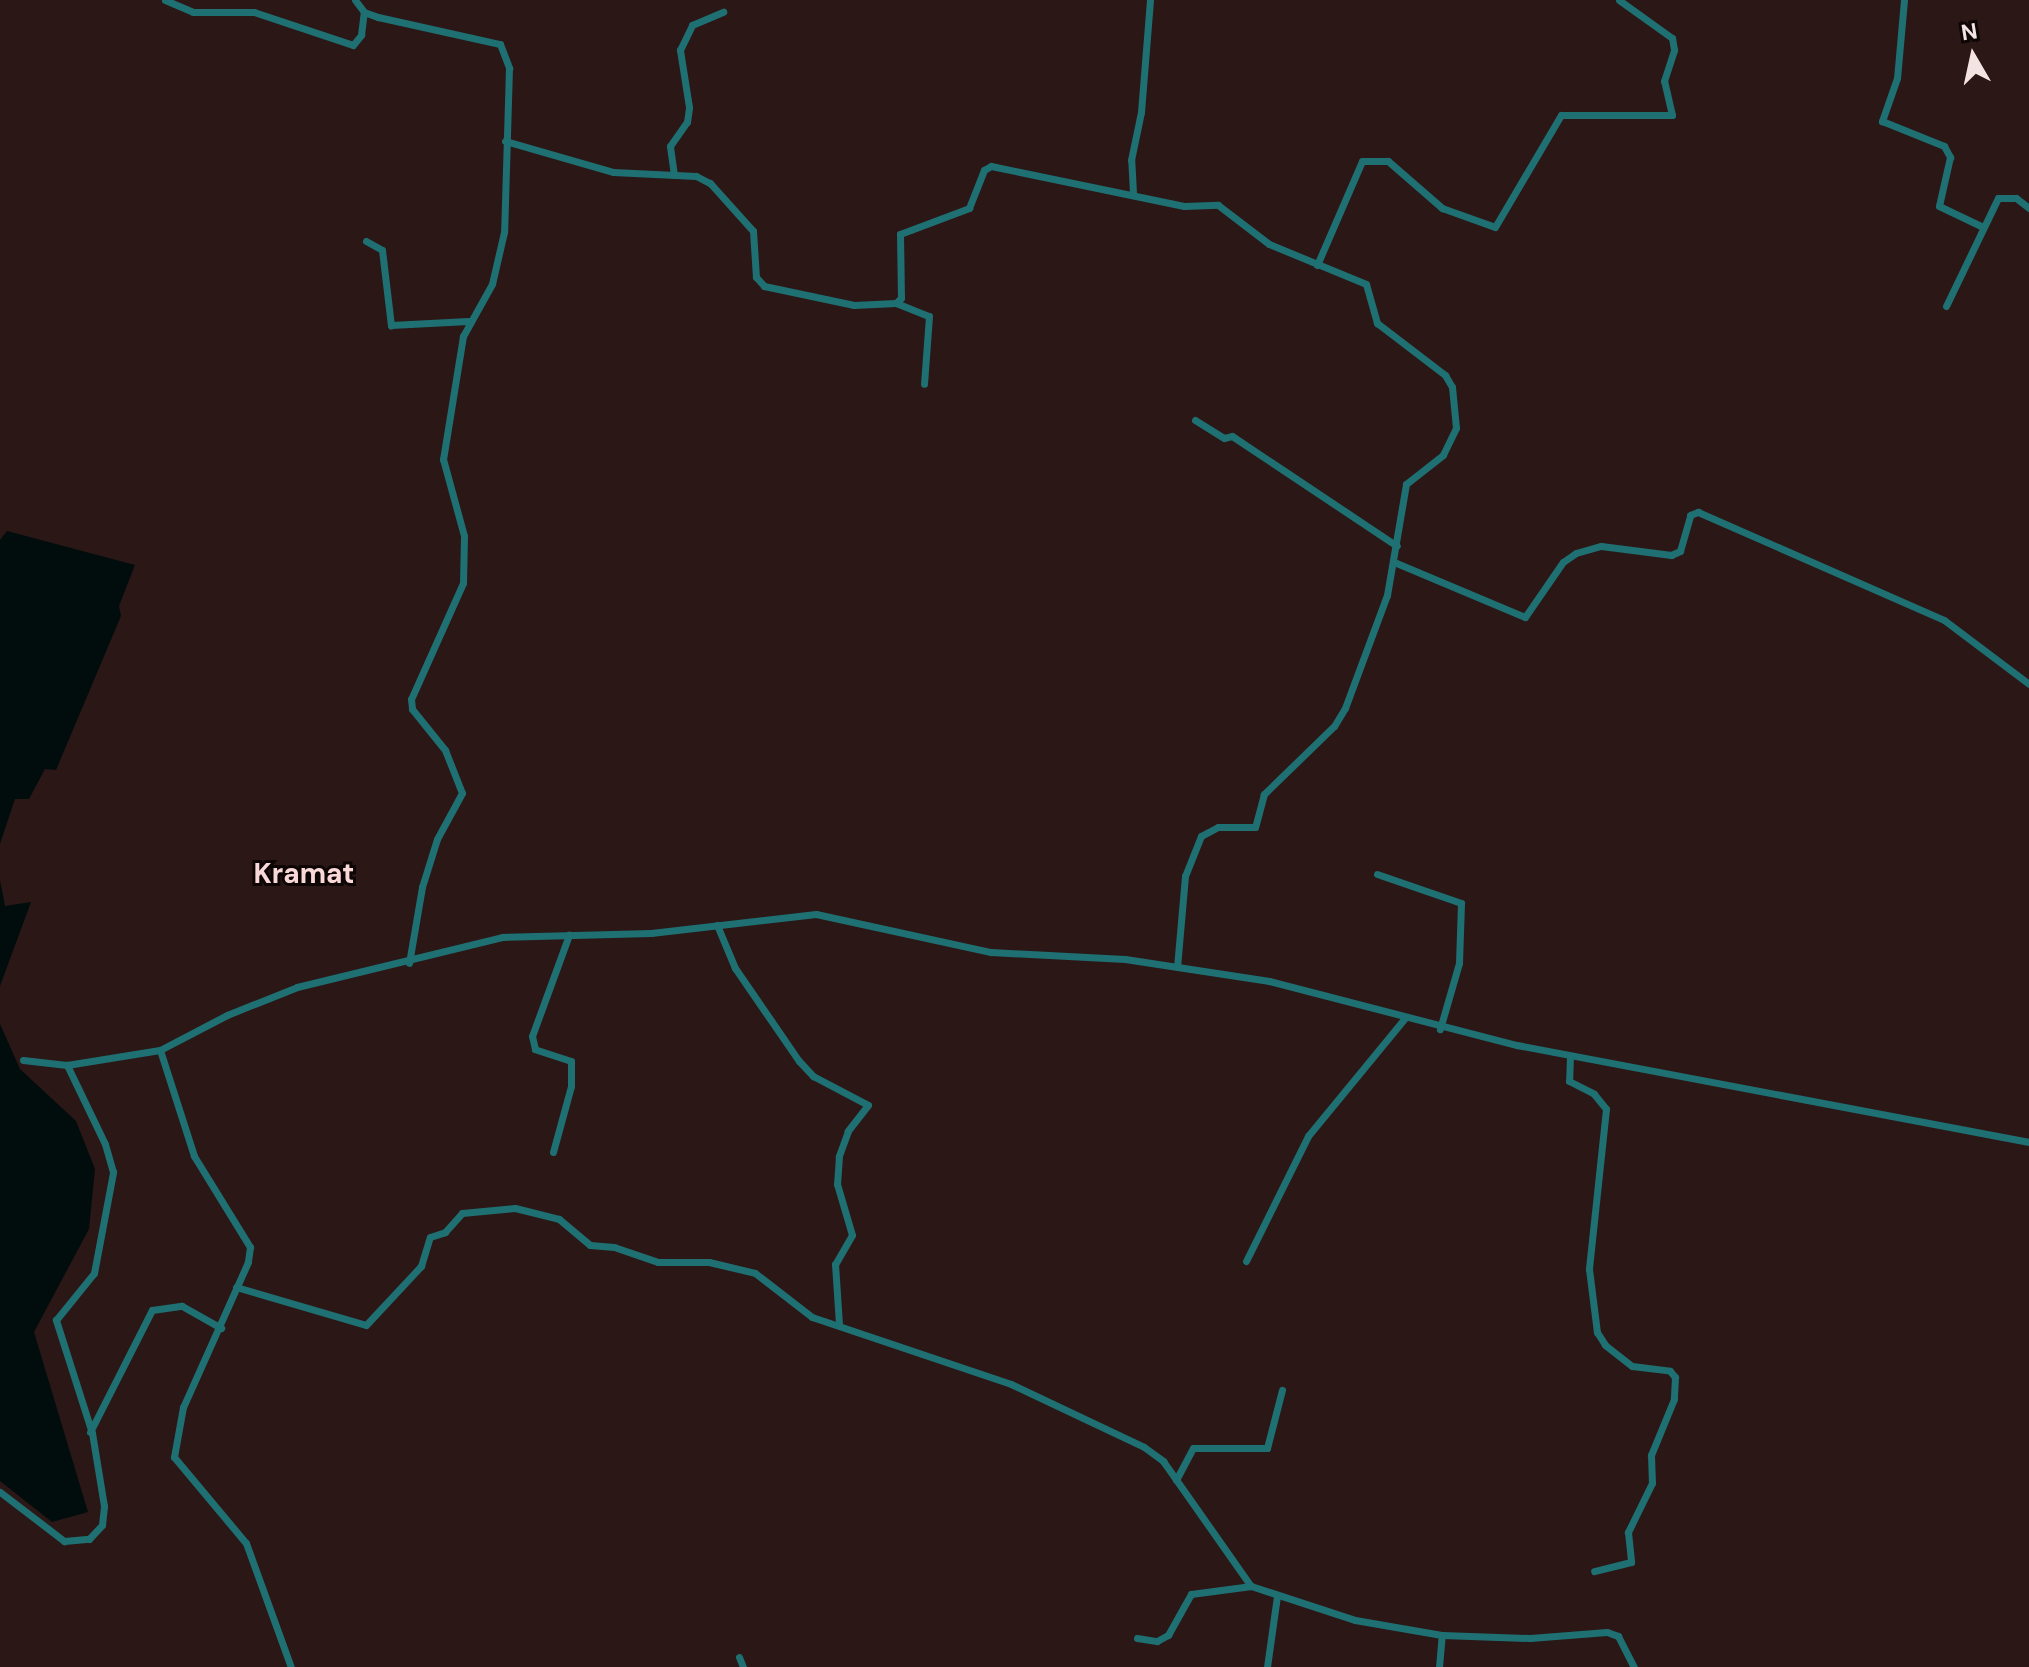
<!DOCTYPE html>
<style>
body{margin:0}
#map{position:relative;width:2029px;height:1667px;overflow:hidden;background:#2b1716;font-family:"DM Sans",sans-serif}
div>[style]{position:absolute}
.water>*{inset:0;background:#010d0d}
.street>*{height:7px;margin:-3.5px;padding:0 3.5px;transform-origin:3.5px;border-radius:3.5px;background:#1e7072}
span{translate:-50% -50%;white-space:nowrap;text-align:center;line-height:1.15;-webkit-text-stroke:6px #0e0505;paint-order:stroke}
.quarter-label{font-size:28px;color:#f8d9d8;font-weight:700}
.north{position:absolute;left:1933px;top:16px;width:80px;height:80px;-webkit-text-stroke:6px #0e0505;paint-order:stroke;rotate:351deg;font-size:22px;font-weight:700;line-height:32px;text-align:center;color:#f3e4e3}
.north::after{content:'';display:block;margin:auto;width:28px;height:36px;background:#f3e4e3;clip-path:polygon(50% 0,100% 100%,50% 72%,0 100%)}
</style>
<div id="map">
<div class="water">
<i style="clip-path:polygon(7px 531px,135px 565px,119px 606px,121px 616px,56px 770px,45px 769px,29px 799px,15px 799px,0 844px,0 540px)"></i>
<i style="clip-path:polygon(0 880px,5px 906px,31px 902px,0 986px)"></i>
<i style="clip-path:polygon(0 1024px,20px 1069px,76px 1121px,95px 1169px,89px 1229px,34px 1332px,88px 1512px,52px 1522px,0 1481px)"></i>
</div>
<div class="street">
<i style="left:165px;top:0;width:30px;rotate:23deg"></i>
<i style="left:193px;top:12px;width:61px"></i>
<i style="left:254px;top:12px;width:104px;rotate:18.4deg"></i>
<i style="left:353px;top:45px;width:13px;rotate:-51deg"></i>
<i style="left:361px;top:35px;width:23px;rotate:-83deg"></i>
<i style="left:355px;top:0;width:15px;rotate:53deg"></i>
<i style="left:364px;top:12px;width:15px;rotate:20deg"></i>
<i style="left:378px;top:17px;width:125px;rotate:12.5deg"></i>
<i style="left:500px;top:44px;width:26px;rotate:69deg"></i>
<i style="left:509px;top:68px;width:164px;rotate:91.7deg"></i>
<i style="left:504px;top:232px;width:53px;rotate:103deg"></i>
<i style="left:492px;top:284px;width:60px;rotate:119.1deg"></i>
<i style="left:463px;top:336px;width:125px;rotate:99.2deg"></i>
<i style="left:443px;top:459px;width:80px;rotate:74.7deg"></i>
<i style="left:464px;top:536px;width:47px;rotate:91.2deg"></i>
<i style="left:463px;top:583px;width:127px;rotate:114.1deg"></i>
<i style="left:411px;top:699px;width:10px;rotate:84deg"></i>
<i style="left:412px;top:709px;width:53px;rotate:51.2deg"></i>
<i style="left:445px;top:750px;width:46px;rotate:68.4deg"></i>
<i style="left:462px;top:793px;width:52px;rotate:118.5deg"></i>
<i style="left:437px;top:839px;width:50px;rotate:107.4deg"></i>
<i style="left:422px;top:887px;width:77px;rotate:99.7deg"></i>
<i style="left:1904px;top:0;width:78px;rotate:95.1deg"></i>
<i style="left:1897px;top:78px;width:46px;rotate:109.2deg"></i>
<i style="left:1882px;top:121px;width:67px;rotate:22deg"></i>
<i style="left:1944px;top:146px;width:13px;rotate:61deg"></i>
<i style="left:1950px;top:157px;width:50px;rotate:102.7deg"></i>
<i style="left:1939px;top:206px;width:47px;rotate:25.5deg"></i>
<i style="left:505px;top:141px;width:112px;rotate:16deg"></i>
<i style="left:613px;top:172px;width:83px;rotate:2.8deg"></i>
<i style="left:696px;top:176px;width:16px;rotate:27deg"></i>
<i style="left:710px;top:183px;width:64px;rotate:48.1deg"></i>
<i style="left:753px;top:231px;width:46px;rotate:86.3deg"></i>
<i style="left:756px;top:277px;width:12px;rotate:48deg"></i>
<i style="left:764px;top:286px;width:92px;rotate:11.9deg"></i>
<i style="left:854px;top:305px;width:42px;rotate:-2.7deg"></i>
<i style="left:896px;top:303px;width:7px;rotate:-45deg"></i>
<i style="left:901px;top:298px;width:64px;rotate:-90.9deg"></i>
<i style="left:900px;top:234px;width:74px;rotate:-20.6deg"></i>
<i style="left:969px;top:208px;width:41px;rotate:-68.5deg"></i>
<i style="left:984px;top:170px;width:8px;rotate:-30deg"></i>
<i style="left:991px;top:166px;width:197px;rotate:11.7deg"></i>
<i style="left:1184px;top:206px;width:34px;rotate:-2deg"></i>
<i style="left:1218px;top:205px;width:64px;rotate:37.4deg"></i>
<i style="left:1269px;top:244px;width:105px;rotate:22.4deg"></i>
<i style="left:1366px;top:284px;width:41px;rotate:74.2deg"></i>
<i style="left:1377px;top:323px;width:86px;rotate:37.4deg"></i>
<i style="left:1445px;top:375px;width:14px;rotate:60deg"></i>
<i style="left:1452px;top:387px;width:41px;rotate:84.4deg"></i>
<i style="left:1456px;top:428px;width:30px;rotate:116deg"></i>
<i style="left:1443px;top:455px;width:47px;rotate:141.9deg"></i>
<i style="left:1406px;top:484px;width:113px;rotate:99.7deg"></i>
<i style="left:1387px;top:595px;width:121px;rotate:110.4deg"></i>
<i style="left:1345px;top:708px;width:21px;rotate:121deg"></i>
<i style="left:1334px;top:726px;width:98px;rotate:135.8deg"></i>
<i style="left:1264px;top:794px;width:34px;rotate:105deg"></i>
<i style="left:1255px;top:827px;width:37px;rotate:180deg"></i>
<i style="left:1218px;top:827px;width:19px;rotate:152deg"></i>
<i style="left:1201px;top:836px;width:43px;rotate:111.8deg"></i>
<i style="left:1185px;top:876px;width:91px;rotate:95deg"></i>
<i style="left:674px;top:175px;width:29px;rotate:-98deg"></i>
<i style="left:670px;top:146px;width:29px;rotate:-55deg"></i>
<i style="left:687px;top:122px;width:15px;rotate:-82deg"></i>
<i style="left:689px;top:107px;width:58px;rotate:-99deg"></i>
<i style="left:680px;top:50px;width:28px;rotate:-64deg"></i>
<i style="left:692px;top:25px;width:34px;rotate:-23deg"></i>
<i style="left:1133px;top:193px;width:33px;rotate:-93deg"></i>
<i style="left:1131px;top:160px;width:49px;rotate:-78.2deg"></i>
<i style="left:1141px;top:112px;width:112px;rotate:-85.4deg"></i>
<i style="left:366px;top:241px;width:18px;rotate:29deg"></i>
<i style="left:382px;top:250px;width:76px;rotate:83.2deg"></i>
<i style="left:391px;top:325px;width:77px;rotate:-3deg"></i>
<i style="left:1317px;top:265px;width:113px;rotate:-66.6deg"></i>
<i style="left:1362px;top:161px;width:26px"></i>
<i style="left:1388px;top:161px;width:72px;rotate:41deg"></i>
<i style="left:1442px;top:208px;width:56px;rotate:19.7deg"></i>
<i style="left:1495px;top:227px;width:130px;rotate:-59.5deg"></i>
<i style="left:1561px;top:115px;width:111px"></i>
<i style="left:1672px;top:115px;width:35px;rotate:-103deg"></i>
<i style="left:1664px;top:81px;width:33px;rotate:-72deg"></i>
<i style="left:1674px;top:50px;width:12px;rotate:-99deg"></i>
<i style="left:1672px;top:38px;width:65px;rotate:-144.4deg"></i>
<i style="left:896px;top:303px;width:35px;rotate:22deg"></i>
<i style="left:929px;top:316px;width:68px;rotate:94.2deg"></i>
<i style="left:1946px;top:306px;width:120px;rotate:-64.3deg"></i>
<i style="left:1998px;top:198px;width:18px"></i>
<i style="left:2016px;top:198px;width:16px;rotate:38deg"></i>
<i style="left:1195px;top:420px;width:34px;rotate:32deg"></i>
<i style="left:1224px;top:438px;width:8px;rotate:-14deg"></i>
<i style="left:1232px;top:436px;width:198px;rotate:33.7deg"></i>
<i style="left:1394px;top:562px;width:142px;rotate:22.8deg"></i>
<i style="left:1525px;top:617px;width:67px;rotate:-55.4deg"></i>
<i style="left:1563px;top:562px;width:16px;rotate:-35deg"></i>
<i style="left:1576px;top:553px;width:26px;rotate:-16deg"></i>
<i style="left:1601px;top:546px;width:71px;rotate:7.3deg"></i>
<i style="left:1671px;top:555px;width:10px;rotate:-24deg"></i>
<i style="left:1680px;top:551px;width:37px;rotate:-74deg"></i>
<i style="left:1690px;top:515px;width:9px;rotate:-21deg"></i>
<i style="left:1698px;top:512px;width:269px;rotate:23.7deg"></i>
<i style="left:1944px;top:620px;width:106px;rotate:37deg"></i>
<i style="left:1377px;top:874px;width:89px;rotate:19deg"></i>
<i style="left:1461px;top:903px;width:60px;rotate:91.9deg"></i>
<i style="left:1459px;top:963px;width:69px;rotate:106.1deg"></i>
<i style="left:717px;top:925px;width:47px;rotate:67.3deg"></i>
<i style="left:735px;top:968px;width:113px;rotate:55.5deg"></i>
<i style="left:799px;top:1061px;width:21px;rotate:47deg"></i>
<i style="left:813px;top:1076px;width:62px;rotate:27.8deg"></i>
<i style="left:868px;top:1105px;width:33px;rotate:128deg"></i>
<i style="left:848px;top:1131px;width:27px;rotate:110deg"></i>
<i style="left:839px;top:1156px;width:28px;rotate:94deg"></i>
<i style="left:837px;top:1184px;width:53px;rotate:73.6deg"></i>
<i style="left:852px;top:1235px;width:34px;rotate:120deg"></i>
<i style="left:835px;top:1264px;width:60px;rotate:86.2deg"></i>
<i style="left:160px;top:1050px;width:111px;rotate:72.2deg"></i>
<i style="left:194px;top:1156px;width:107px;rotate:58.4deg"></i>
<i style="left:250px;top:1247px;width:15px;rotate:98deg"></i>
<i style="left:248px;top:1262px;width:159px;rotate:114.1deg"></i>
<i style="left:183px;top:1407px;width:51px;rotate:100.2deg"></i>
<i style="left:174px;top:1457px;width:112px;rotate:50.1deg"></i>
<i style="left:246px;top:1543px;width:132px;rotate:70.1deg"></i>
<i style="left:1570px;top:1056px;width:25px;rotate:92deg"></i>
<i style="left:1569px;top:1081px;width:28px;rotate:27deg"></i>
<i style="left:1594px;top:1094px;width:19px;rotate:51deg"></i>
<i style="left:1606px;top:1109px;width:161px;rotate:96.1deg"></i>
<i style="left:1589px;top:1269px;width:64px;rotate:82.8deg"></i>
<i style="left:1597px;top:1332px;width:15px;rotate:58deg"></i>
<i style="left:1605px;top:1345px;width:34px;rotate:38deg"></i>
<i style="left:1632px;top:1366px;width:38px;rotate:7deg"></i>
<i style="left:1670px;top:1371px;width:8px;rotate:50deg"></i>
<i style="left:1675px;top:1377px;width:22px;rotate:93deg"></i>
<i style="left:1674px;top:1399px;width:61px;rotate:112.3deg"></i>
<i style="left:1651px;top:1455px;width:28px;rotate:88deg"></i>
<i style="left:1652px;top:1483px;width:55px;rotate:116.1deg"></i>
<i style="left:1628px;top:1532px;width:30px;rotate:84deg"></i>
<i style="left:1631px;top:1562px;width:38px;rotate:166deg"></i>
<i style="left:23px;top:1060px;width:44px;rotate:6.5deg"></i>
<i style="left:67px;top:1065px;width:94px;rotate:-9.2deg"></i>
<i style="left:160px;top:1050px;width:76px;rotate:-27.6deg"></i>
<i style="left:227px;top:1015px;width:75px;rotate:-21.8deg"></i>
<i style="left:297px;top:987px;width:211px;rotate:-13.7deg"></i>
<i style="left:502px;top:937px;width:149px;rotate:-1.5deg"></i>
<i style="left:651px;top:933px;width:166px;rotate:-6.6deg"></i>
<i style="left:816px;top:914px;width:179px;rotate:12.3deg"></i>
<i style="left:991px;top:952px;width:134px;rotate:3deg"></i>
<i style="left:1125px;top:959px;width:146px;rotate:8.7deg"></i>
<i style="left:1269px;top:981px;width:256px;rotate:14.5deg"></i>
<i style="left:1517px;top:1045px;width:521px;rotate:10.73deg"></i>
<i style="left:553px;top:1152px;width:68px;rotate:-74.7deg"></i>
<i style="left:571px;top:1086px;width:25px;rotate:-90deg"></i>
<i style="left:571px;top:1061px;width:38px;rotate:-162deg"></i>
<i style="left:535px;top:1049px;width:13px;rotate:-103deg"></i>
<i style="left:532px;top:1036px;width:108px;rotate:-69.9deg"></i>
<i style="left:1246px;top:1261px;width:140px;rotate:-63.6deg"></i>
<i style="left:1308px;top:1136px;width:153px;rotate:-50.6deg"></i>
<i style="left:236px;top:1287px;width:135px;rotate:16.3deg"></i>
<i style="left:366px;top:1325px;width:81px;rotate:-47deg"></i>
<i style="left:421px;top:1266px;width:30px;rotate:-73deg"></i>
<i style="left:430px;top:1237px;width:16px;rotate:-18deg"></i>
<i style="left:445px;top:1232px;width:25px;rotate:-48deg"></i>
<i style="left:462px;top:1213px;width:53px;rotate:-5.4deg"></i>
<i style="left:515px;top:1208px;width:45px;rotate:14deg"></i>
<i style="left:559px;top:1219px;width:40px;rotate:40deg"></i>
<i style="left:590px;top:1245px;width:24px;rotate:5deg"></i>
<i style="left:614px;top:1247px;width:46px;rotate:18.8deg"></i>
<i style="left:658px;top:1262px;width:51px"></i>
<i style="left:709px;top:1262px;width:47px;rotate:13.4deg"></i>
<i style="left:755px;top:1273px;width:72px;rotate:37.7deg"></i>
<i style="left:812px;top:1317px;width:210px;rotate:18.6deg"></i>
<i style="left:1011px;top:1384px;width:147px;rotate:25.3deg"></i>
<i style="left:1144px;top:1447px;width:24px;rotate:36deg"></i>
<i style="left:1163px;top:1461px;width:153px;rotate:54.9deg"></i>
<i style="left:1251px;top:1586px;width:109px;rotate:18.1deg"></i>
<i style="left:1355px;top:1620px;width:88px;rotate:9.8deg"></i>
<i style="left:1442px;top:1635px;width:88px;rotate:2deg"></i>
<i style="left:1530px;top:1638px;width:77px;rotate:-4.5deg"></i>
<i style="left:1607px;top:1632px;width:12px;rotate:20deg"></i>
<i style="left:1618px;top:1636px;width:35px;rotate:63deg"></i>
<i style="left:90px;top:1432px;width:137px;rotate:-63.1deg"></i>
<i style="left:152px;top:1310px;width:30px;rotate:-8deg"></i>
<i style="left:182px;top:1306px;width:45px;rotate:29.4deg"></i>
<i style="left:1176px;top:1480px;width:36px;rotate:-62deg"></i>
<i style="left:1193px;top:1448px;width:74px"></i>
<i style="left:1267px;top:1448px;width:60px;rotate:-75.5deg"></i>
<i style="left:0;top:1492px;width:81px;rotate:37.4deg"></i>
<i style="left:64px;top:1541px;width:25px;rotate:-5deg"></i>
<i style="left:89px;top:1539px;width:19px;rotate:-47deg"></i>
<i style="left:102px;top:1525px;width:19px;rotate:-84deg"></i>
<i style="left:104px;top:1506px;width:74px;rotate:-99.3deg"></i>
<i style="left:92px;top:1433px;width:119px;rotate:-107.7deg"></i>
<i style="left:56px;top:1320px;width:60px;rotate:-51deg"></i>
<i style="left:94px;top:1273px;width:103px;rotate:-79.3deg"></i>
<i style="left:113px;top:1172px;width:29px;rotate:-106deg"></i>
<i style="left:105px;top:1144px;width:88px;rotate:-115.7deg"></i>
<i style="left:1137px;top:1638px;width:20px;rotate:9deg"></i>
<i style="left:1157px;top:1641px;width:13px;rotate:-29deg"></i>
<i style="left:1168px;top:1635px;width:47px;rotate:-60.7deg"></i>
<i style="left:1191px;top:1594px;width:61px;rotate:-7.6deg"></i>
<i style="left:739px;top:1657px;width:11px;rotate:68deg"></i>
<i style="left:1267px;top:1667px;width:72px;rotate:-82deg"></i>
<i style="left:1439px;top:1667px;width:32px;rotate:-85deg"></i>
</div>
<div class="quarter-label">
<span style="left:304px;top:874px">Kramat</span>
</div>
<div class="north">N</div>
</div>
